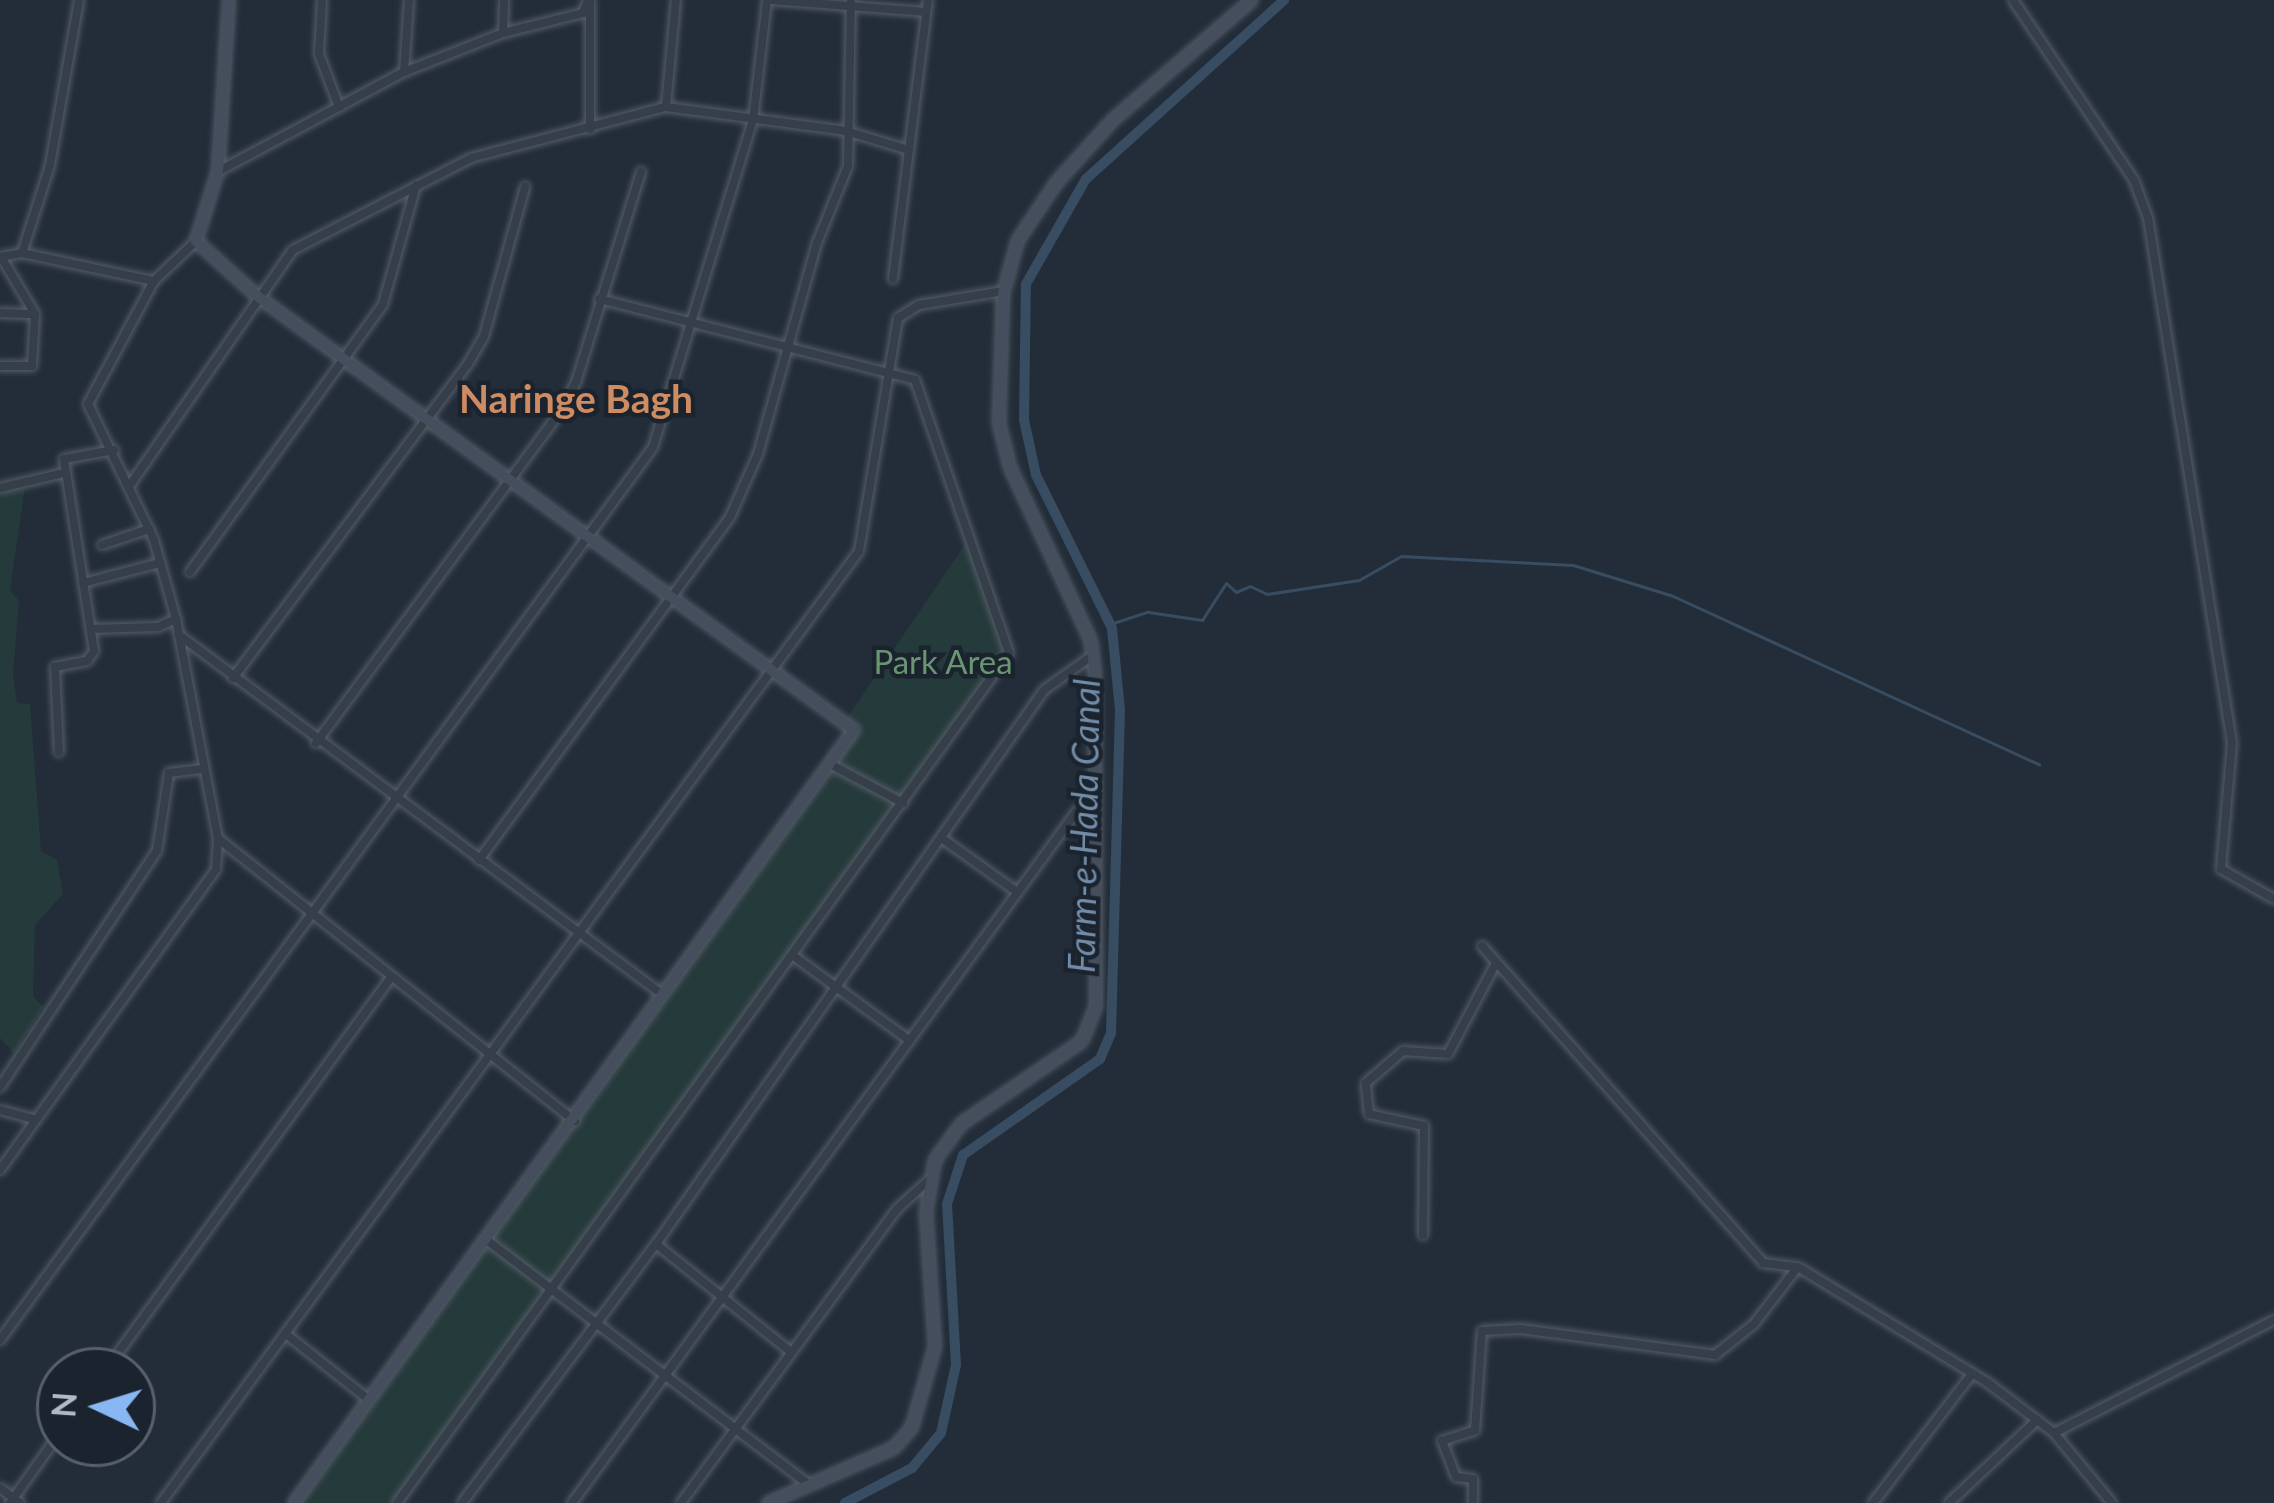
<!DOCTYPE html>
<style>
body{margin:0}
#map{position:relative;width:2274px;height:1503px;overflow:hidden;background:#222d39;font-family:Lato,sans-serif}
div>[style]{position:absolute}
.green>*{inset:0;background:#253a3b}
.stream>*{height:3px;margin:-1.5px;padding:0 1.5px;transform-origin:1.5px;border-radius:1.5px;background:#384c62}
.canal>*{height:10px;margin:-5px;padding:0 5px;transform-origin:5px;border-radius:5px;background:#384c62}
.roads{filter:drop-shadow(0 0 3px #545d67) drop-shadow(0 0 3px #545d67)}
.street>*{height:8px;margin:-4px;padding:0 4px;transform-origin:4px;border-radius:4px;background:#363f49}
.secondary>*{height:10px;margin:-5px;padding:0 5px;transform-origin:5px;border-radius:5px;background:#444e5c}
span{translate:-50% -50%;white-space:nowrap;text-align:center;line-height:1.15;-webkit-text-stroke:9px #1b242e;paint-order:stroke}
.park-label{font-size:33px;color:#699571}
.water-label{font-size:36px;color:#728ca8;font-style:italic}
.quarter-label{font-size:39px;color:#cf8c62;font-weight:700}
.north{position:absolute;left:36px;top:1347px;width:120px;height:120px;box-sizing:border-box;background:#1b242e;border:3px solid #57606a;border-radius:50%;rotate:274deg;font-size:33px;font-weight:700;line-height:48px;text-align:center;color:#b1bac5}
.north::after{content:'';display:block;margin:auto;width:42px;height:54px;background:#88b7f3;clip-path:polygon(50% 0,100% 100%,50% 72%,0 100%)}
</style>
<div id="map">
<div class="green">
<i style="clip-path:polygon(18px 486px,25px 488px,10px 590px,19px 601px,13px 675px,17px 703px,30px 704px,41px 851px,57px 860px,63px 894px,35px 925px,33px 996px,43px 1007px,14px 1053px,0 1038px,0 495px)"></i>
<i style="clip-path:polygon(968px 540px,1009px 653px,397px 1503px,294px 1503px,853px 730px,845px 721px)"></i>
</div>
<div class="stream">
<i style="left:1110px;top:624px;width:40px;rotate:-18deg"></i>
<i style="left:1148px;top:612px;width:55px;rotate:8.4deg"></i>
<i style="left:1202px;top:620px;width:44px;rotate:-57deg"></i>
<i style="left:1226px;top:583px;width:13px;rotate:42deg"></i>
<i style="left:1236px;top:592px;width:15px;rotate:-23deg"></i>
<i style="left:1250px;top:586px;width:19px;rotate:25deg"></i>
<i style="left:1267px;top:594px;width:93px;rotate:-8.7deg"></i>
<i style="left:1359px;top:580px;width:48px;rotate:-29.7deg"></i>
<i style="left:1401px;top:556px;width:172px;rotate:3deg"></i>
<i style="left:1573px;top:565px;width:105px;rotate:17.2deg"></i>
<i style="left:1673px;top:596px;width:403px;rotate:24.7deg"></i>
</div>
<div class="canal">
<i style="left:845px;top:1503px;width:76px;rotate:-27.6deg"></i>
<i style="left:912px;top:1468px;width:45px;rotate:-50.4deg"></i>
<i style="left:941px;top:1433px;width:70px;rotate:-77.6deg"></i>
<i style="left:956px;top:1365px;width:161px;rotate:-93.2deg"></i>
<i style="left:947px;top:1204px;width:52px;rotate:-71.9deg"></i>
<i style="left:963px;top:1155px;width:167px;rotate:-35deg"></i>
<i style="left:1100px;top:1059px;width:28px;rotate:-67deg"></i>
<i style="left:1111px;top:1033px;width:323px;rotate:-88.4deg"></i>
<i style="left:1120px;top:710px;width:82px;rotate:-95.6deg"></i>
<i style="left:1112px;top:628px;width:171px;rotate:-116.4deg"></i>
<i style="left:1036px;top:475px;width:56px;rotate:-102.3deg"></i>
<i style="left:1024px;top:420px;width:136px;rotate:-89.2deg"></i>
<i style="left:1026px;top:284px;width:121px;rotate:-60.3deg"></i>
<i style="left:1086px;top:179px;width:267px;rotate:-42.1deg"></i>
</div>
<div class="roads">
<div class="street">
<i style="left:322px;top:0;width:54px;rotate:93.2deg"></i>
<i style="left:319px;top:54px;width:57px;rotate:69.3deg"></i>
<i style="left:771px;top:0;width:155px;rotate:4.4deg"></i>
<i style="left:2013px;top:0;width:217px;rotate:56.1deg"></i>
<i style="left:2134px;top:180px;width:40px;rotate:69.8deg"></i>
<i style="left:2148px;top:218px;width:532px;rotate:80.91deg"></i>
<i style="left:2232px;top:743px;width:126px;rotate:95deg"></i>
<i style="left:2221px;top:869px;width:61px;rotate:29.5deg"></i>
<i style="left:503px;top:33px;width:33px;rotate:-88deg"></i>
<i style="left:404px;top:72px;width:72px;rotate:-86deg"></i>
<i style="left:666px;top:107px;width:107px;rotate:-84.7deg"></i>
<i style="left:590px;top:129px;width:129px;rotate:-90deg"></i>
<i style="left:909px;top:150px;width:151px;rotate:-82.8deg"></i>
<i style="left:219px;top:171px;width:210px;rotate:-28.2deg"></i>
<i style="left:404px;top:72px;width:106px;rotate:-21.5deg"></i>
<i style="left:503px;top:33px;width:82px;rotate:-14deg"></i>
<i style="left:583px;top:13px;width:14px;rotate:-69deg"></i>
<i style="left:22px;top:253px;width:92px;rotate:-72.3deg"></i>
<i style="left:50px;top:165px;width:168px;rotate:-80deg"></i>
<i style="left:0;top:257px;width:22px;rotate:-10deg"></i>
<i style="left:22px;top:253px;width:135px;rotate:12deg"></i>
<i style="left:0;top:313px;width:34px;rotate:2deg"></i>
<i style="left:0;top:366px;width:32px"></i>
<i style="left:32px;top:366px;width:52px;rotate:-86.7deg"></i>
<i style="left:35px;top:314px;width:66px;rotate:-120.8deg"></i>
<i style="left:130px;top:485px;width:286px;rotate:-55.3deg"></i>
<i style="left:293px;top:250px;width:200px;rotate:-27.3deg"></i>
<i style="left:471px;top:158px;width:202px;rotate:-14.7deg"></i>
<i style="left:666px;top:107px;width:182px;rotate:7.6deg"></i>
<i style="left:846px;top:131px;width:66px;rotate:16.8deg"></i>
<i style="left:909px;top:150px;width:130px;rotate:97.1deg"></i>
<i style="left:0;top:488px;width:66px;rotate:-13.2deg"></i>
<i style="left:102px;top:545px;width:50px;rotate:-18.8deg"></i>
<i style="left:190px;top:572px;width:330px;rotate:-54.2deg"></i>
<i style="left:383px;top:304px;width:123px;rotate:-74.4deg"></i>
<i style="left:83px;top:583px;width:80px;rotate:-14.6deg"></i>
<i style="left:91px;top:629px;width:67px;rotate:-1.7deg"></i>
<i style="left:158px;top:627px;width:20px;rotate:-24deg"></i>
<i style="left:179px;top:635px;width:603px;rotate:36.64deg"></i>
<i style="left:233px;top:678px;width:392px;rotate:-53.2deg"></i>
<i style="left:468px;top:364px;width:32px;rotate:-60deg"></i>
<i style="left:484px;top:336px;width:155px;rotate:-74.6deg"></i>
<i style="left:316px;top:743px;width:409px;rotate:-53.6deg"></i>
<i style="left:559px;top:414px;width:36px;rotate:-62deg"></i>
<i style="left:576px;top:382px;width:220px;rotate:-72.8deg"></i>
<i style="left:59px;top:752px;width:85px;rotate:-92.7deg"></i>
<i style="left:55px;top:667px;width:33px;rotate:-11deg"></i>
<i style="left:87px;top:661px;width:12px;rotate:-55deg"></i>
<i style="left:94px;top:651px;width:194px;rotate:-98.9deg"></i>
<i style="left:64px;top:459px;width:51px;rotate:-10.2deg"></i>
<i style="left:830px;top:764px;width:83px;rotate:28.1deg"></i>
<i style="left:943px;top:839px;width:91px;rotate:35.6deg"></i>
<i style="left:220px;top:840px;width:453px;rotate:38.4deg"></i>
<i style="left:479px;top:860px;width:425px;rotate:-53.8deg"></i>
<i style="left:730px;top:517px;width:69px;rotate:-66deg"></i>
<i style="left:758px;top:454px;width:219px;rotate:-74.4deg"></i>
<i style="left:817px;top:243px;width:83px;rotate:-68.1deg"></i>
<i style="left:848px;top:166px;width:166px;rotate:-89deg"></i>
<i style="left:1482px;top:946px;width:424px;rotate:48.4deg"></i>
<i style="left:1763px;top:1263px;width:35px;rotate:7deg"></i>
<i style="left:1798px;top:1267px;width:223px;rotate:31.4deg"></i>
<i style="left:1988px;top:1383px;width:83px;rotate:37.1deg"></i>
<i style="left:2054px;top:1433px;width:91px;rotate:50.4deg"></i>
<i style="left:795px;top:957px;width:142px;rotate:36.1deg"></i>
<i style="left:0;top:1087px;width:283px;rotate:-56.4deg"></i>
<i style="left:157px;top:851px;width:79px;rotate:-81.3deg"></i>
<i style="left:169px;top:773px;width:32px;rotate:-7deg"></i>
<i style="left:0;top:1110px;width:34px;rotate:15deg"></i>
<i style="left:0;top:1170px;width:370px;rotate:-54.3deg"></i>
<i style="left:216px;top:869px;width:30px;rotate:-86deg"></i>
<i style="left:218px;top:839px;width:224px;rotate:-100.8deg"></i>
<i style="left:176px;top:619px;width:82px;rotate:-105.6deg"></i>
<i style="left:154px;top:540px;width:151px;rotate:-115.9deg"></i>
<i style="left:88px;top:404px;width:140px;rotate:-61.8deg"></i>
<i style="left:154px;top:281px;width:58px;rotate:-43.6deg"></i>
<i style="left:1423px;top:1235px;width:109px;rotate:-89.5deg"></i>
<i style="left:1424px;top:1126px;width:56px;rotate:-167.7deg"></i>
<i style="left:1369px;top:1114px;width:31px;rotate:-96deg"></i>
<i style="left:1366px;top:1083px;width:49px;rotate:-40.9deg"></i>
<i style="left:1403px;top:1051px;width:45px;rotate:3.8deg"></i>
<i style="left:1448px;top:1054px;width:103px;rotate:-62.2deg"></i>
<i style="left:488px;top:1241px;width:404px;rotate:37.2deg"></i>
<i style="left:656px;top:1244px;width:173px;rotate:38.7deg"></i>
<i style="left:286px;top:1334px;width:106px;rotate:38.5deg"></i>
<i style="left:0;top:1340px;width:1106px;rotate:-53.82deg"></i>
<i style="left:653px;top:447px;width:342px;rotate:-73deg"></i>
<i style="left:753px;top:120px;width:121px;rotate:-83.3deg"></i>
<i style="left:105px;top:1371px;width:485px;rotate:-54deg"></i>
<i style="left:2054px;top:1433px;width:247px;rotate:-27.2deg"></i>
<i style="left:0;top:1488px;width:25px;rotate:37deg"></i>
<i style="left:10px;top:1503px;width:86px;rotate:-54.5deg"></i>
<i style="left:161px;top:1503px;width:1180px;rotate:-53.75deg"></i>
<i style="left:859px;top:551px;width:236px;rotate:-80.5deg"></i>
<i style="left:898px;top:318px;width:25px;rotate:-32deg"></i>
<i style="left:919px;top:305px;width:86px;rotate:-9.4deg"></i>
<i style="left:397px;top:1503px;width:1047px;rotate:-54.25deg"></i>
<i style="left:1009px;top:653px;width:289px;rotate:-109deg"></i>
<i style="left:915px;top:380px;width:326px;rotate:-165.6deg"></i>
<i style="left:462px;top:1503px;width:324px;rotate:-53.2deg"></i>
<i style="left:656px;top:1244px;width:676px;rotate:-54.99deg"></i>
<i style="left:1044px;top:690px;width:60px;rotate:-35.5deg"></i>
<i style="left:572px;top:1503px;width:857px;rotate:-53.88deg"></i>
<i style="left:1077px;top:811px;width:20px;rotate:-18deg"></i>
<i style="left:681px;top:1503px;width:365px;rotate:-53.7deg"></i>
<i style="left:897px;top:1209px;width:43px;rotate:-42.2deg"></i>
<i style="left:1473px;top:1503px;width:24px;rotate:-90deg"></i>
<i style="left:1473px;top:1479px;width:17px;rotate:-173deg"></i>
<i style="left:1456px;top:1477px;width:39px;rotate:-111deg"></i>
<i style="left:1442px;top:1441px;width:35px;rotate:-18deg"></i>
<i style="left:1475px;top:1430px;width:99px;rotate:-86deg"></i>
<i style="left:1482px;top:1331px;width:39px;rotate:-3deg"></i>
<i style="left:1521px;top:1329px;width:196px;rotate:7.6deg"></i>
<i style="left:1715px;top:1355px;width:50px;rotate:-38.5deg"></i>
<i style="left:1754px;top:1324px;width:71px;rotate:-52.5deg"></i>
<i style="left:1873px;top:1503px;width:163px;rotate:-52.5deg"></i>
<i style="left:1949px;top:1503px;width:121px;rotate:-43.3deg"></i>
</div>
<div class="secondary">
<i style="left:229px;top:0;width:171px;rotate:93.7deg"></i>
<i style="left:218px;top:171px;width:73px;rotate:107.4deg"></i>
<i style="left:196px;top:241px;width:82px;rotate:42deg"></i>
<i style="left:257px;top:296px;width:738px;rotate:36.02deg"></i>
<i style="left:854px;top:730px;width:955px;rotate:125.92deg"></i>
<i style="left:768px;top:1503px;width:137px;rotate:-23.6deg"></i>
<i style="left:894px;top:1448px;width:28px;rotate:-49deg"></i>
<i style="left:912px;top:1427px;width:83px;rotate:-74deg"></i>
<i style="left:935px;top:1347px;width:135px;rotate:-93.8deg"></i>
<i style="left:926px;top:1212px;width:53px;rotate:-80.2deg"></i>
<i style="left:935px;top:1160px;width:44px;rotate:-54.2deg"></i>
<i style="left:961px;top:1124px;width:147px;rotate:-34.4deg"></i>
<i style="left:1082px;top:1041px;width:38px;rotate:-68deg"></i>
<i style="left:1096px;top:1006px;width:332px;rotate:-90.2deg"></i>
<i style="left:1095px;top:674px;width:33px;rotate:-97deg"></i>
<i style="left:1091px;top:641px;width:192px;rotate:-115deg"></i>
<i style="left:1010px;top:467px;width:45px;rotate:-104deg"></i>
<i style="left:999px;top:423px;width:129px;rotate:-88.2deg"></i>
<i style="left:1003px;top:294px;width:56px;rotate:-74.5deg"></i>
<i style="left:1018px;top:240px;width:70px;rotate:-56.1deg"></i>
<i style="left:1057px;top:182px;width:85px;rotate:-47.9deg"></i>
<i style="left:1114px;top:119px;width:182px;rotate:-40.8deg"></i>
</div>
</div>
<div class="park-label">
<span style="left:943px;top:662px">Park Area</span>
</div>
<div class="water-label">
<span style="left:1084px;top:826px;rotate:-89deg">Farm-e-Hada Canal</span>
</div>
<div class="quarter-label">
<span style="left:576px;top:398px">Naringe Bagh</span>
</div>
<div class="north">N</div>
</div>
